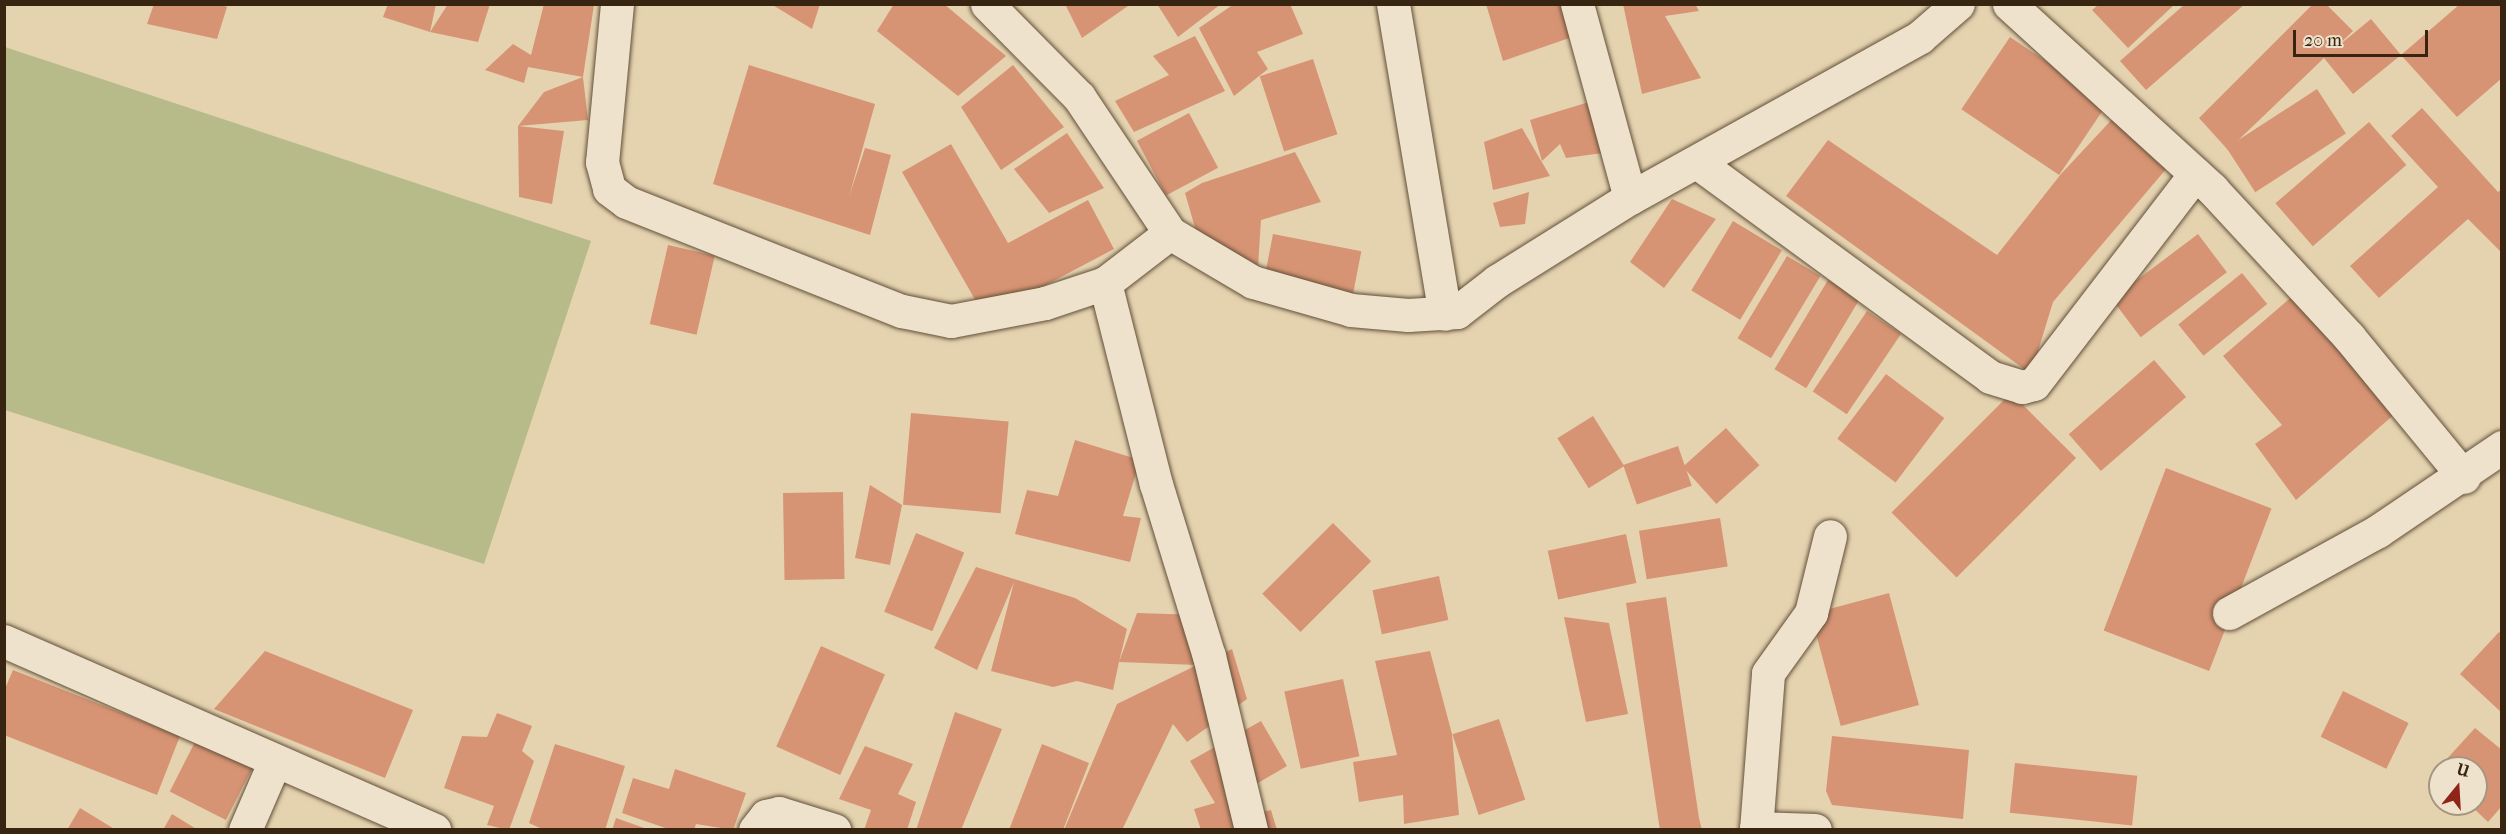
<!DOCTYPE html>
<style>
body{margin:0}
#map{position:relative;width:2506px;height:834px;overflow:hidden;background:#e5d3b0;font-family:"IM FELL French Canon",serif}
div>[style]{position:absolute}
.green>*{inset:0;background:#b7bb89}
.building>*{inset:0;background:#d79474;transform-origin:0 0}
.roads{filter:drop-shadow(0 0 2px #625039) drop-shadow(0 0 2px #625039)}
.minor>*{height:33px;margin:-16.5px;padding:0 16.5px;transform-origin:16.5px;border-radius:16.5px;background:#eee2cc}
span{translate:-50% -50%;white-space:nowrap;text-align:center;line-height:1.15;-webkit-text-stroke:4.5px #eee2cc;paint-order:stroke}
.frame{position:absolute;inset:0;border:6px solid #372511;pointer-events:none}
.north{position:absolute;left:2428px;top:756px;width:60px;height:60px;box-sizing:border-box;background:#eee2cc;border:2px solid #a59681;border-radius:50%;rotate:18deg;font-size:16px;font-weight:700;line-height:24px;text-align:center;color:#372511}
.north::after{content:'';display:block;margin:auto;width:21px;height:27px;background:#8f2418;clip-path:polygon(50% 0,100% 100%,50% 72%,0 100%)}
.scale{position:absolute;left:2293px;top:30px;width:135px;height:27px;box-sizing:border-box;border:3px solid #372511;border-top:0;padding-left:8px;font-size:18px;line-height:21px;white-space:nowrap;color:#372511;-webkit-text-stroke:4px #eee2cc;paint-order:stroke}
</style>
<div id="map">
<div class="green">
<i style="clip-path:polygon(5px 47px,591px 241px,484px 564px,5px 410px)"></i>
</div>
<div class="building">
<i style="clip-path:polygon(154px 4px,220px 4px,227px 7px,217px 39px,147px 24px)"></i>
<i style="clip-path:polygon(388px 4px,436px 4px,430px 32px,383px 17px)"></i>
<i style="clip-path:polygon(448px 4px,490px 4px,478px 42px,430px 32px)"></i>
<i style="clip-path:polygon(544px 4px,594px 5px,583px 77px,528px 67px,524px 83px,485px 70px,513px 44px,531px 55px)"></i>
<i style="clip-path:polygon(771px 4px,820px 4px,812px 29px)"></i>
<i style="clip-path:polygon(894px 4px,944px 4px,1006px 56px,958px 96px,877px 31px)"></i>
<i style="clip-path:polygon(1065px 4px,1127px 4px,1128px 6px,1082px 38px)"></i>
<i style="clip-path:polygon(1157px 4px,1221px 4px,1178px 37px)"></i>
<i style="clip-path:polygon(1234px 4px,1290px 4px,1303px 34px,1257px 52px,1268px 69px,1234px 96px,1199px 28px)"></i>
<i style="clip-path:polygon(1486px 4px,1566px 4px,1575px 36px,1503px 61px)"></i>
<i style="clip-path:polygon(1623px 4px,1695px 4px,1699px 11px,1665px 16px,1701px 78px,1642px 94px)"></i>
<i style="clip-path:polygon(2185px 4px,2245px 4px,2146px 90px,2120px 61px)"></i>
<i style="clip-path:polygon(2313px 4px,2326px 4px,2353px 31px,2332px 51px,2371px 19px,2401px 55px,2353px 94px,2324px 58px,2228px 150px,2199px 118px)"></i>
<i style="clip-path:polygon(2460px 4px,2502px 4px,2502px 78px,2457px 117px,2401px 55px)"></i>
<i style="clip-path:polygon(2098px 5px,2174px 5px,2128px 48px,2092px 10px)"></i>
<i style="clip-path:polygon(1195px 36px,1225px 91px,1134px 132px,1115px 101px,1169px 75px,1153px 56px)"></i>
<i style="left:2010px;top:37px;width:118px;height:87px;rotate:34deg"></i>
<i style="left:1313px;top:59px;width:79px;height:56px;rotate:72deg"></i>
<i style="clip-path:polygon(749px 65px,875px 104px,849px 197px,865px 148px,891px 155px,870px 235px,713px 184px)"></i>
<i style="clip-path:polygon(1013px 65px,1064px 127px,1001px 170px,961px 107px)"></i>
<i style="clip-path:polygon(583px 77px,588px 120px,518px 126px,564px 131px,552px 204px,519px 197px,518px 126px,544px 92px)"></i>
<i style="left:2317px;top:89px;width:53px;height:108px;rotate:57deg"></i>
<i style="clip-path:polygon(1589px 102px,1603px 153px,1566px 158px,1560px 144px,1542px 161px,1530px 120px)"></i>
<i style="clip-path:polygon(2422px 108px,2498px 192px,2502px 189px,2502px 253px,2468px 219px,2379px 298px,2350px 266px,2438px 187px,2391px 136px)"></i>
<i style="left:1189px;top:113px;width:62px;height:59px;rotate:62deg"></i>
<i style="clip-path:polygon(2117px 114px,2173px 161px,2053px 302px,2031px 374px,1786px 196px,1828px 140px,1997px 255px,2061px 174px)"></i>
<i style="left:2369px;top:122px;width:57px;height:124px;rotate:49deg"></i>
<i style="clip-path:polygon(1522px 128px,1550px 176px,1493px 190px,1484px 142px)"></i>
<i style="clip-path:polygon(1067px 133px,1104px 188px,1049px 213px,1014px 169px)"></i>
<i style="clip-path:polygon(951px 144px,1008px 243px,1088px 200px,1114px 249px,985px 317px,902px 172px)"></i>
<i style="clip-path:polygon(1295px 152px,1321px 202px,1261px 220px,1258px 267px,1198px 238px,1185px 193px,1202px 183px)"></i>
<i style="clip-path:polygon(1529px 192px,1525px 224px,1500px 227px,1493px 203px)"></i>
<i style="clip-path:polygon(1672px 199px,1716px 219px,1664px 288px,1630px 262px)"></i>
<i style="left:1733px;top:221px;width:57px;height:81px;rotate:31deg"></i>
<i style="left:1273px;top:234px;width:90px;height:45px;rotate:11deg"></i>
<i style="left:2198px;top:234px;width:48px;height:108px;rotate:53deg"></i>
<i style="left:668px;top:245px;width:48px;height:81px;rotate:13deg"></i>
<i style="left:1787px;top:256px;width:39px;height:96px;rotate:31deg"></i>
<i style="left:2242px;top:273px;width:40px;height:82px;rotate:51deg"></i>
<i style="left:1828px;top:280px;width:37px;height:104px;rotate:31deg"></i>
<i style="clip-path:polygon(2295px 294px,2397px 412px,2296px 500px,2255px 444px,2282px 425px,2223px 356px)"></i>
<i style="left:1867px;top:311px;width:41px;height:97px;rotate:34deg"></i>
<i style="left:2154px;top:360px;width:49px;height:113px;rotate:49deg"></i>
<i style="left:1886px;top:374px;width:73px;height:81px;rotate:37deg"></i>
<i style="left:2011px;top:393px;width:92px;height:169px;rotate:45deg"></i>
<i style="left:911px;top:413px;width:98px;height:92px;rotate:5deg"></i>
<i style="left:1593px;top:416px;width:59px;height:42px;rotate:58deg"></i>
<i style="left:1726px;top:428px;width:50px;height:58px;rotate:48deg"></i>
<i style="clip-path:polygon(1075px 440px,1140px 460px,1123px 516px,1141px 518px,1130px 562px,1015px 534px,1027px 490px,1058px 496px)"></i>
<i style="left:1678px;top:446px;width:42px;height:58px;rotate:71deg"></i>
<i style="left:2166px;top:468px;width:113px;height:174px;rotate:21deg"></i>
<i style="clip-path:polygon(870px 485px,902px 505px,890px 565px,855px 558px)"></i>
<i style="left:843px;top:492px;width:87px;height:60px;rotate:89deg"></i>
<i style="left:1720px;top:518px;width:49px;height:82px;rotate:81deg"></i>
<i style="left:1333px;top:523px;width:54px;height:100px;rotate:45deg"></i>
<i style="left:916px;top:533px;width:52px;height:85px;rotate:22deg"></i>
<i style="left:1626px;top:534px;width:50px;height:80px;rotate:78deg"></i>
<i style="clip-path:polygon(976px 567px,1075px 598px,1127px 629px,1119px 662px,1137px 613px,1200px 615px,1199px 665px,1232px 649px,1247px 699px,1187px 742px,1173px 724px,1122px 830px,1064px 830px,1117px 704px,1197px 665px,1119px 662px,1113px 690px,1077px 681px,1053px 687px,991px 671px,1014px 582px,977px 670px,934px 648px)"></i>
<i style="left:1439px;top:576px;width:45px;height:68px;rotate:78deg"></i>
<i style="left:1889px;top:593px;width:116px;height:81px;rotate:75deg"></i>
<i style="clip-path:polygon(1666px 597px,1699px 818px,1702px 830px,1660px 830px,1659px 824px,1626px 603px)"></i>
<i style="clip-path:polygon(1564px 617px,1609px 623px,1628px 714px,1586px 722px)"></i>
<i style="clip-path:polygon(2499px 632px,2502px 634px,2502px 713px,2460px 674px)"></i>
<i style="left:821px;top:646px;width:70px;height:110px;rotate:24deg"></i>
<i style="clip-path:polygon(265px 651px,413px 710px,385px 778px,214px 709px)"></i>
<i style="clip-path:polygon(1430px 651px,1452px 734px,1459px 815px,1404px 824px,1403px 795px,1359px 802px,1353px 762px,1397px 755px,1375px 661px)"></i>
<i style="clip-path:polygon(13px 670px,180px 736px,157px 795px,4px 735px,4px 691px)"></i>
<i style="left:1343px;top:679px;width:79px;height:60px;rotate:78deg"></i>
<i style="left:2343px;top:691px;width:73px;height:51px;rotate:26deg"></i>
<i style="clip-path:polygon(955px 712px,1002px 729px,961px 830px,916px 830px)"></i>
<i style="clip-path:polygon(497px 713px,532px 726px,522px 751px,534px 761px,509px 830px,487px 825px,494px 806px,444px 788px,462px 736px,487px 737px)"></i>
<i style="left:1499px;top:719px;width:85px;height:49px;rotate:72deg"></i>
<i style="clip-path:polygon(1261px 721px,1287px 766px,1231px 799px,1234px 818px,1271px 810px,1277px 830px,1201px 830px,1194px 809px,1215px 803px,1190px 761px)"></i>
<i style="clip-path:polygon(2475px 728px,2502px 750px,2502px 806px,2488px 822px,2469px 804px,2476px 804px,2476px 768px,2440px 768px,2440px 778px,2434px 773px)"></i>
<i style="clip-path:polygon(1832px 736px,1969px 750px,1963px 819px,1832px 805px,1826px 791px)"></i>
<i style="left:197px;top:738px;width:63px;height:60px;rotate:27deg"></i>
<i style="clip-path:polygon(555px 744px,625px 766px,605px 830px,544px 830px,529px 823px)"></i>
<i style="clip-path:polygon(1042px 744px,1089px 763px,1063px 830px,1009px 830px)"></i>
<i style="clip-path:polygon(865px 746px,913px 764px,898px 794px,916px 802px,907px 830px,864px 830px,871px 810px,839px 799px)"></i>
<i style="left:2015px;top:763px;width:123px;height:50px;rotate:6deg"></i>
<i style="clip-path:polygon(675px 769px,746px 793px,733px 830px,696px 824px,694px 830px,671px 830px,622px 813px,633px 778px,669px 789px)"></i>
<i style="clip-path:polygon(80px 808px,116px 830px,67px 830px)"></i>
<i style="clip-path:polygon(172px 814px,198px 830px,163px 830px)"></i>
<i style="clip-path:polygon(616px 818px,647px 829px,647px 830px,612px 830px)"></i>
</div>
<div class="roads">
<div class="minor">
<i style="left:617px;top:4px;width:159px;rotate:95.4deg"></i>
<i style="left:602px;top:162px;width:28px;rotate:75deg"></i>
<i style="left:609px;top:189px;width:21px;rotate:37deg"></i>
<i style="left:626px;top:202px;width:297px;rotate:21.6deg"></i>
<i style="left:902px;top:311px;width:50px;rotate:11.5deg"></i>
<i style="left:951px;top:321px;width:96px;rotate:-10.8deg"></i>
<i style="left:1045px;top:303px;width:63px;rotate:-18.4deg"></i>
<i style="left:987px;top:4px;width:131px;rotate:45.3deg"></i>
<i style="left:1079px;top:97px;width:164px;rotate:56.2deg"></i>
<i style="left:1170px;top:233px;width:96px;rotate:30.6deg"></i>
<i style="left:1253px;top:282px;width:102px;rotate:15.9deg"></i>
<i style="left:1351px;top:310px;width:57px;rotate:5deg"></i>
<i style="left:1408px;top:315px;width:49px;rotate:-3.5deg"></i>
<i style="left:1457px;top:312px;width:51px;rotate:-37.8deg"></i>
<i style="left:1497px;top:281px;width:157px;rotate:-32deg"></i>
<i style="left:1630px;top:198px;width:332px;rotate:-29deg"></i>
<i style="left:1920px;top:37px;width:50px;rotate:-41deg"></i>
<i style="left:1393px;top:4px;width:314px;rotate:80.5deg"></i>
<i style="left:1577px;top:4px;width:201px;rotate:74.7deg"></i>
<i style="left:2009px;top:4px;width:275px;rotate:42.3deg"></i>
<i style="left:2212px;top:189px;width:202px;rotate:47.2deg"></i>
<i style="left:2349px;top:337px;width:181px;rotate:50.6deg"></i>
<i style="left:1698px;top:163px;width:362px;rotate:36.2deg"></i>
<i style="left:1990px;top:377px;width:34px;rotate:17deg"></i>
<i style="left:2022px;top:387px;width:12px;rotate:-14deg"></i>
<i style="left:2034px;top:384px;width:265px;rotate:-52.5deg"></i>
<i style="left:1170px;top:233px;width:82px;rotate:142.4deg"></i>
<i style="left:1105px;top:283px;width:207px;rotate:75.8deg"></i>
<i style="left:1156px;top:484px;width:180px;rotate:72.9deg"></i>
<i style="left:1209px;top:656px;width:179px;rotate:76.4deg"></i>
<i style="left:2229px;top:613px;width:170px;rotate:-28.8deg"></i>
<i style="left:2378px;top:531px;width:150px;rotate:-34.1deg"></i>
<i style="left:4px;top:641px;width:470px;rotate:23.7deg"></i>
<i style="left:1756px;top:828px;width:59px;rotate:1.9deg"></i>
<i style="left:245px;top:830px;width:73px;rotate:-66.6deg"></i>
<i style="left:755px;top:830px;width:18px;rotate:-52deg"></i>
<i style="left:766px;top:816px;width:13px;rotate:-13deg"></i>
<i style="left:779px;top:813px;width:58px;rotate:17.2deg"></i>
<i style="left:1756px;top:830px;width:157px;rotate:-85.6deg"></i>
<i style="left:1768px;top:673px;width:74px;rotate:-54.4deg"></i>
<i style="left:1811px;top:613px;width:79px;rotate:-76.1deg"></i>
</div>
</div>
<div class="frame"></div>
<div class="north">U</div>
<div class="scale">20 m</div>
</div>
